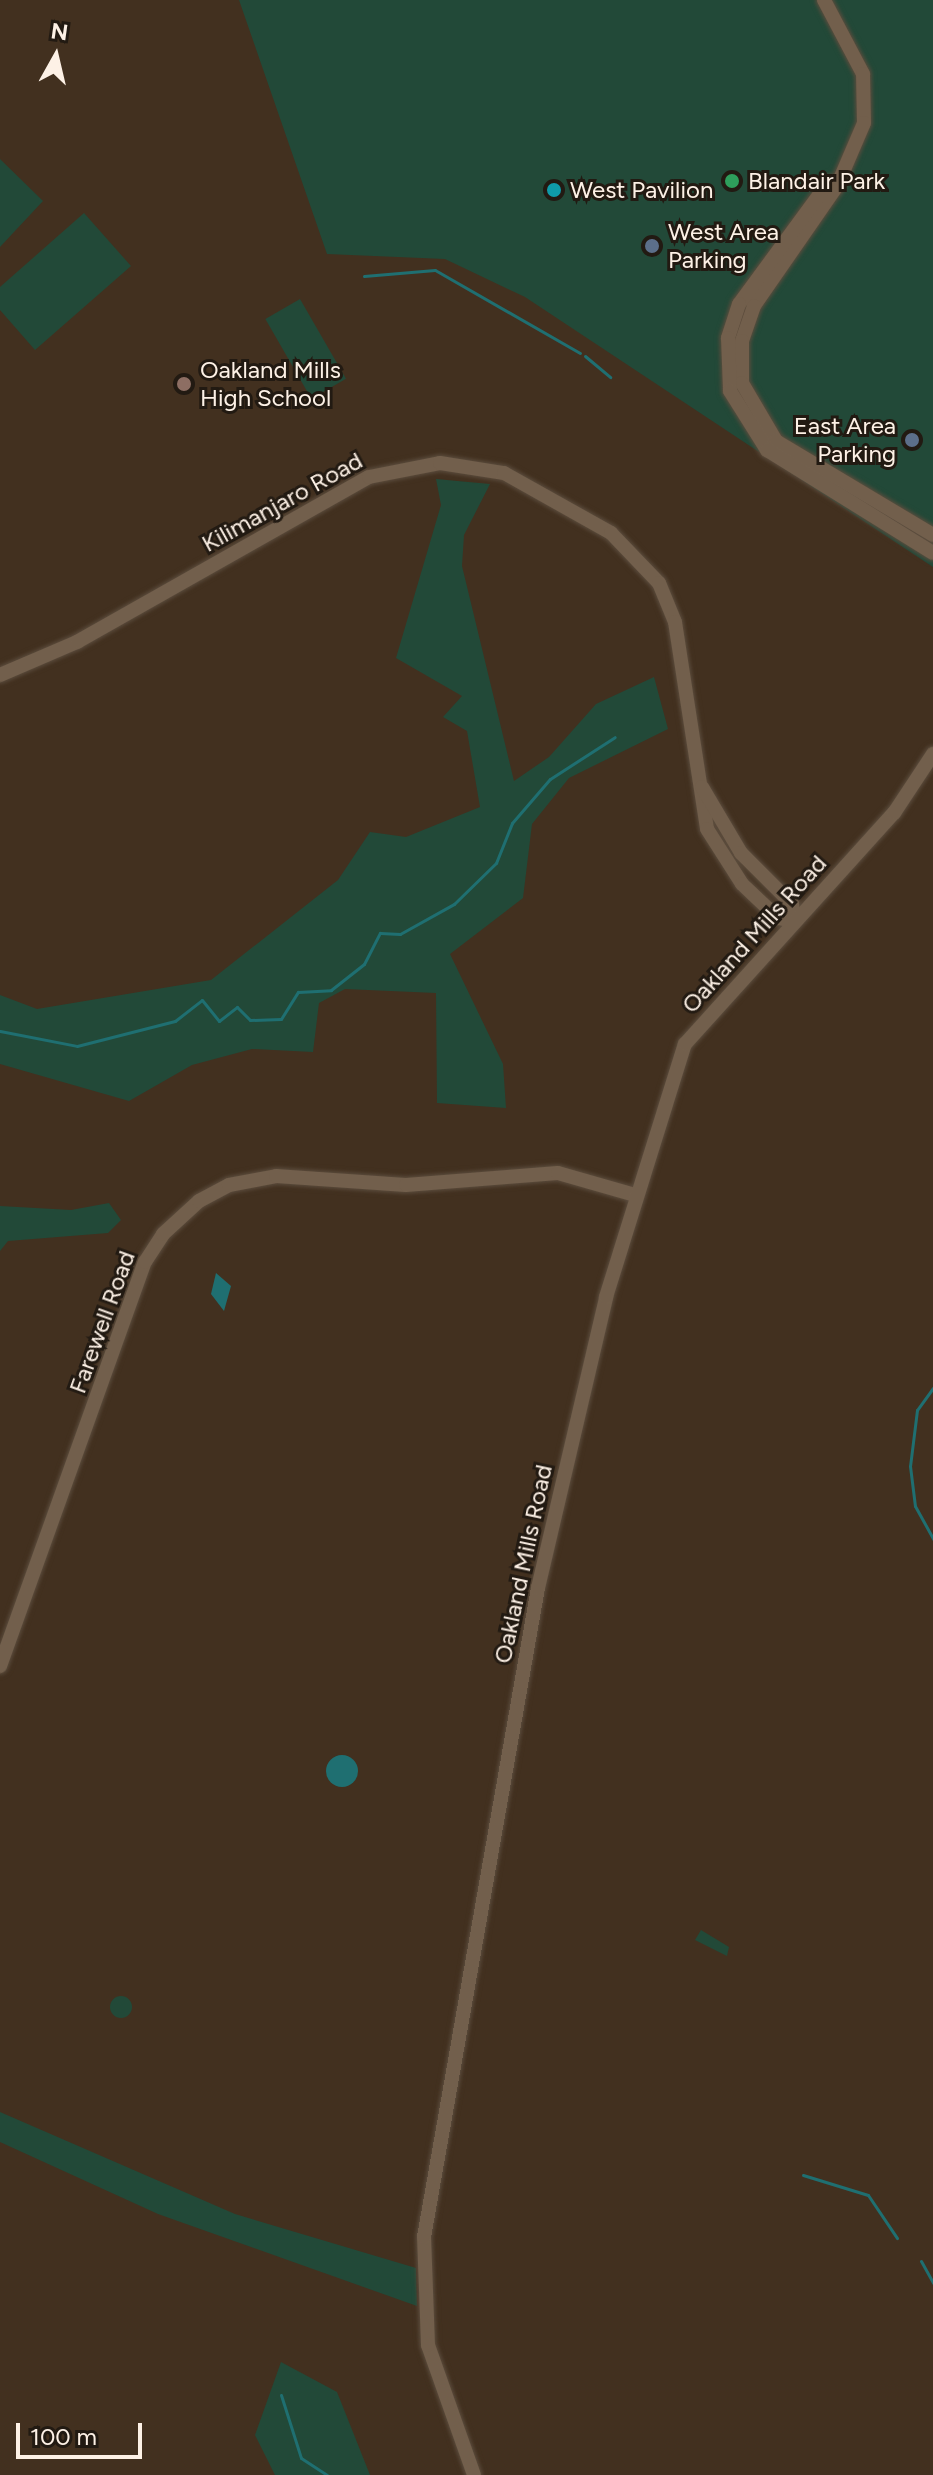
<!DOCTYPE html>
<style>
body{margin:0}
#map{position:relative;width:933px;height:2475px;overflow:hidden;background:#42301f;font-family:Figtree,sans-serif}
div>[style]{position:absolute}
.green>*{inset:0;background:#224938;transform-origin:0 0}
.round{border-radius:50%}
.water>*{inset:0;background:#1f6f71}
.stream>*{height:3px;margin:-1.5px;padding:0 1.5px;transform-origin:1.5px;border-radius:1.5px;background:#1f6f71}
.roads{filter:drop-shadow(0 0 2px #5b4c3d) drop-shadow(0 0 2px #5b4c3d)}
.secondary>*{height:14px;margin:-7px;padding:0 7px;transform-origin:7px;border-radius:7px;background:#725f4c}
.dots>*{width:22px;height:22px;translate:-50% -50%;box-sizing:border-box;border:4px solid #221a12;border-radius:50%}
span{translate:-50% -50%;white-space:nowrap;text-align:center;line-height:1.15;-webkit-text-stroke:6px #221a12;paint-order:stroke}
.poi-label{font-size:24px;color:#fdf1e6}
.left{translate:0 -50%;text-align:left}
.right{translate:-100% -50%;text-align:right}
.street-label{font-size:24px;color:#fdf1e6}
.north{position:absolute;left:16px;top:16px;width:80px;height:80px;-webkit-text-stroke:6px #221a12;paint-order:stroke;rotate:8deg;font-size:22px;font-weight:700;line-height:32px;text-align:center;color:#fdf1e6}
.north::after{content:'';display:block;margin:auto;width:28px;height:36px;background:#fdf1e6;clip-path:polygon(50% 0,100% 100%,50% 72%,0 100%)}
.scale{position:absolute;left:16px;top:2423px;width:126px;height:36px;box-sizing:border-box;border:4px solid #fdf1e6;border-top:0;padding-left:10px;font-size:24px;line-height:28px;white-space:nowrap;color:#fdf1e6;-webkit-text-stroke:6px #221a12;paint-order:stroke}
</style>
<div id="map">
<div class="green">
<i style="clip-path:polygon(239px 0,933px 0,933px 567px,525px 297px,445px 259px,327px 254px)"></i>
<i style="clip-path:polygon(0 159px,43px 201px,0 247px)"></i>
<i style="clip-path:polygon(84px 213px,131px 266px,35px 350px,0 310px,0 287px)"></i>
<i style="left:300px;top:299px;width:92px;height:40px;rotate:60deg"></i>
<i style="clip-path:polygon(436px 479px,490px 484px,464px 535px,462px 566px,514px 781px,549px 757px,596px 704px,654px 677px,668px 729px,569px 778px,532px 824px,523px 898px,450px 954px,503px 1064px,506px 1108px,437px 1103px,436px 993px,345px 989px,319px 1003px,313px 1052px,252px 1049px,192px 1065px,129px 1101px,0 1064px,0 995px,37px 1009px,211px 980px,338px 880px,370px 832px,406px 837px,480px 807px,467px 731px,443px 717px,462px 696px,396px 658px,441px 505px)"></i>
<i style="clip-path:polygon(109px 1203px,121px 1220px,108px 1233px,8px 1241px,0 1251px,0 1206px,71px 1210px)"></i>
<i style="clip-path:polygon(701px 1930px,729px 1947px,727px 1956px,695px 1940px)"></i>
<i class="round" style="left:110px;top:1996px;width:22px;height:22px"></i>
<i style="clip-path:polygon(0 2112px,235px 2214px,416px 2268px,417px 2306px,158px 2214px,0 2142px)"></i>
<i style="clip-path:polygon(281px 2362px,337px 2392px,370px 2475px,275px 2475px,255px 2435px)"></i>
</div>
<div class="water">
<i style="clip-path:polygon(216px 1273px,231px 1286px,224px 1311px,211px 1294px)"></i>
<i class="round" style="left:326px;top:1755px;width:32px;height:32px"></i>
</div>
<div class="stream">
<i style="left:364px;top:276px;width:71px;rotate:-4.8deg"></i>
<i style="left:435px;top:270px;width:167px;rotate:29.8deg"></i>
<i style="left:585px;top:356px;width:33px;rotate:40deg"></i>
<i style="left:0;top:1031px;width:78px;rotate:11deg"></i>
<i style="left:77px;top:1046px;width:101px;rotate:-14.3deg"></i>
<i style="left:175px;top:1021px;width:34px;rotate:-38deg"></i>
<i style="left:202px;top:1000px;width:27px;rotate:51deg"></i>
<i style="left:219px;top:1021px;width:23px;rotate:-38deg"></i>
<i style="left:237px;top:1007px;width:18px;rotate:45deg"></i>
<i style="left:250px;top:1020px;width:31px;rotate:-2deg"></i>
<i style="left:281px;top:1019px;width:32px;rotate:-58deg"></i>
<i style="left:298px;top:992px;width:33px;rotate:-3deg"></i>
<i style="left:331px;top:990px;width:42px;rotate:-38.2deg"></i>
<i style="left:364px;top:964px;width:35px;rotate:-63deg"></i>
<i style="left:380px;top:933px;width:20px;rotate:3deg"></i>
<i style="left:400px;top:934px;width:62px;rotate:-29.1deg"></i>
<i style="left:454px;top:904px;width:59px;rotate:-44.3deg"></i>
<i style="left:496px;top:863px;width:43px;rotate:-68.2deg"></i>
<i style="left:512px;top:823px;width:58px;rotate:-49.2deg"></i>
<i style="left:550px;top:779px;width:77px;rotate:-32.9deg"></i>
<i style="left:933px;top:1388px;width:27px;rotate:126deg"></i>
<i style="left:917px;top:1410px;width:56px;rotate:97.1deg"></i>
<i style="left:910px;top:1466px;width:40px;rotate:82.9deg"></i>
<i style="left:915px;top:1506px;width:38px;rotate:61deg"></i>
<i style="left:803px;top:2175px;width:68px;rotate:17.1deg"></i>
<i style="left:868px;top:2195px;width:52px;rotate:56deg"></i>
<i style="left:921px;top:2261px;width:25px;rotate:61deg"></i>
<i style="left:281px;top:2395px;width:66px;rotate:72.4deg"></i>
<i style="left:301px;top:2458px;width:31px;rotate:33deg"></i>
</div>
<div class="roads">
<div class="secondary">
<i style="left:824px;top:0;width:84px;rotate:62.2deg"></i>
<i style="left:863px;top:74px;width:49px;rotate:88.8deg"></i>
<i style="left:864px;top:123px;width:69px;rotate:113.2deg"></i>
<i style="left:837px;top:186px;width:146px;rotate:124.7deg"></i>
<i style="left:754px;top:306px;width:37px;rotate:109deg"></i>
<i style="left:742px;top:341px;width:42px;rotate:90deg"></i>
<i style="left:742px;top:383px;width:67px;rotate:59.6deg"></i>
<i style="left:776px;top:441px;width:183px;rotate:30.9deg"></i>
<i style="left:828px;top:183px;width:150px;rotate:126.3deg"></i>
<i style="left:739px;top:304px;width:36px;rotate:108deg"></i>
<i style="left:728px;top:338px;width:53px;rotate:87.8deg"></i>
<i style="left:730px;top:391px;width:70px;rotate:57.9deg"></i>
<i style="left:767px;top:450px;width:195px;rotate:31.8deg"></i>
<i style="left:0;top:675px;width:84px;rotate:-23.2deg"></i>
<i style="left:77px;top:642px;width:335px;rotate:-29.5deg"></i>
<i style="left:369px;top:477px;width:72px;rotate:-11.2deg"></i>
<i style="left:440px;top:463px;width:65px;rotate:8.9deg"></i>
<i style="left:504px;top:473px;width:123px;rotate:29.3deg"></i>
<i style="left:611px;top:533px;width:69px;rotate:46.2deg"></i>
<i style="left:659px;top:583px;width:42px;rotate:67.7deg"></i>
<i style="left:675px;top:622px;width:209px;rotate:81.2deg"></i>
<i style="left:707px;top:829px;width:65px;rotate:57.5deg"></i>
<i style="left:742px;top:884px;width:50px;rotate:43.4deg"></i>
<i style="left:778px;top:918px;width:16px;rotate:11deg"></i>
<i style="left:702px;top:787px;width:77px;rotate:59.4deg"></i>
<i style="left:741px;top:853px;width:72px;rotate:45deg"></i>
<i style="left:792px;top:904px;width:17px;rotate:83deg"></i>
<i style="left:0;top:1666px;width:429px;rotate:-70.3deg"></i>
<i style="left:145px;top:1262px;width:33px;rotate:-57deg"></i>
<i style="left:163px;top:1234px;width:49px;rotate:-42.5deg"></i>
<i style="left:199px;top:1201px;width:34px;rotate:-28deg"></i>
<i style="left:229px;top:1185px;width:48px;rotate:-10.8deg"></i>
<i style="left:276px;top:1176px;width:130px;rotate:4deg"></i>
<i style="left:406px;top:1185px;width:152px;rotate:-4.5deg"></i>
<i style="left:558px;top:1173px;width:80px;rotate:15.9deg"></i>
<i style="left:474px;top:2475px;width:138px;rotate:-109.5deg"></i>
<i style="left:428px;top:2345px;width:108px;rotate:-92.1deg"></i>
<i style="left:424px;top:2237px;width:659px;rotate:-80.04deg"></i>
<i style="left:538px;top:1588px;width:299px;rotate:-76.8deg"></i>
<i style="left:606px;top:1297px;width:265px;rotate:-72.7deg"></i>
<i style="left:685px;top:1044px;width:312px;rotate:-47.9deg"></i>
<i style="left:894px;top:813px;width:71px;rotate:-56.5deg"></i>
</div>
</div>
<div class="dots">
<i style="left:732px;top:181px;background:#2e9e5b"></i>
<i style="left:554px;top:190px;background:#0f9aa8"></i>
<i style="left:652px;top:246px;background:#5c6f8a"></i>
<i style="left:184px;top:384px;background:#8d6e63"></i>
<i style="left:912px;top:440px;background:#5c6f8a"></i>
</div>
<div class="poi-label">
<span class="left" style="left:748px;top:181px">Blandair Park</span>
<span class="left" style="left:570px;top:190px">West Pavilion</span>
<span class="left" style="left:668px;top:246px">West Area<br>Parking</span>
<span class="left" style="left:200px;top:384px">Oakland Mills<br>High School</span>
<span class="right" style="left:896px;top:440px">East Area<br>Parking</span>
</div>
<div class="street-label">
<span style="left:282px;top:502px;rotate:-29deg">Kilimanjaro Road</span>
<span style="left:754px;top:934px;rotate:-48deg">Oakland Mills Road</span>
<span style="left:102px;top:1322px;rotate:-70deg">Farewell Road</span>
<span style="left:523px;top:1564px;rotate:-78deg">Oakland Mills Road</span>
</div>
<div class="north">N</div>
<div class="scale">100 m</div>
</div>
